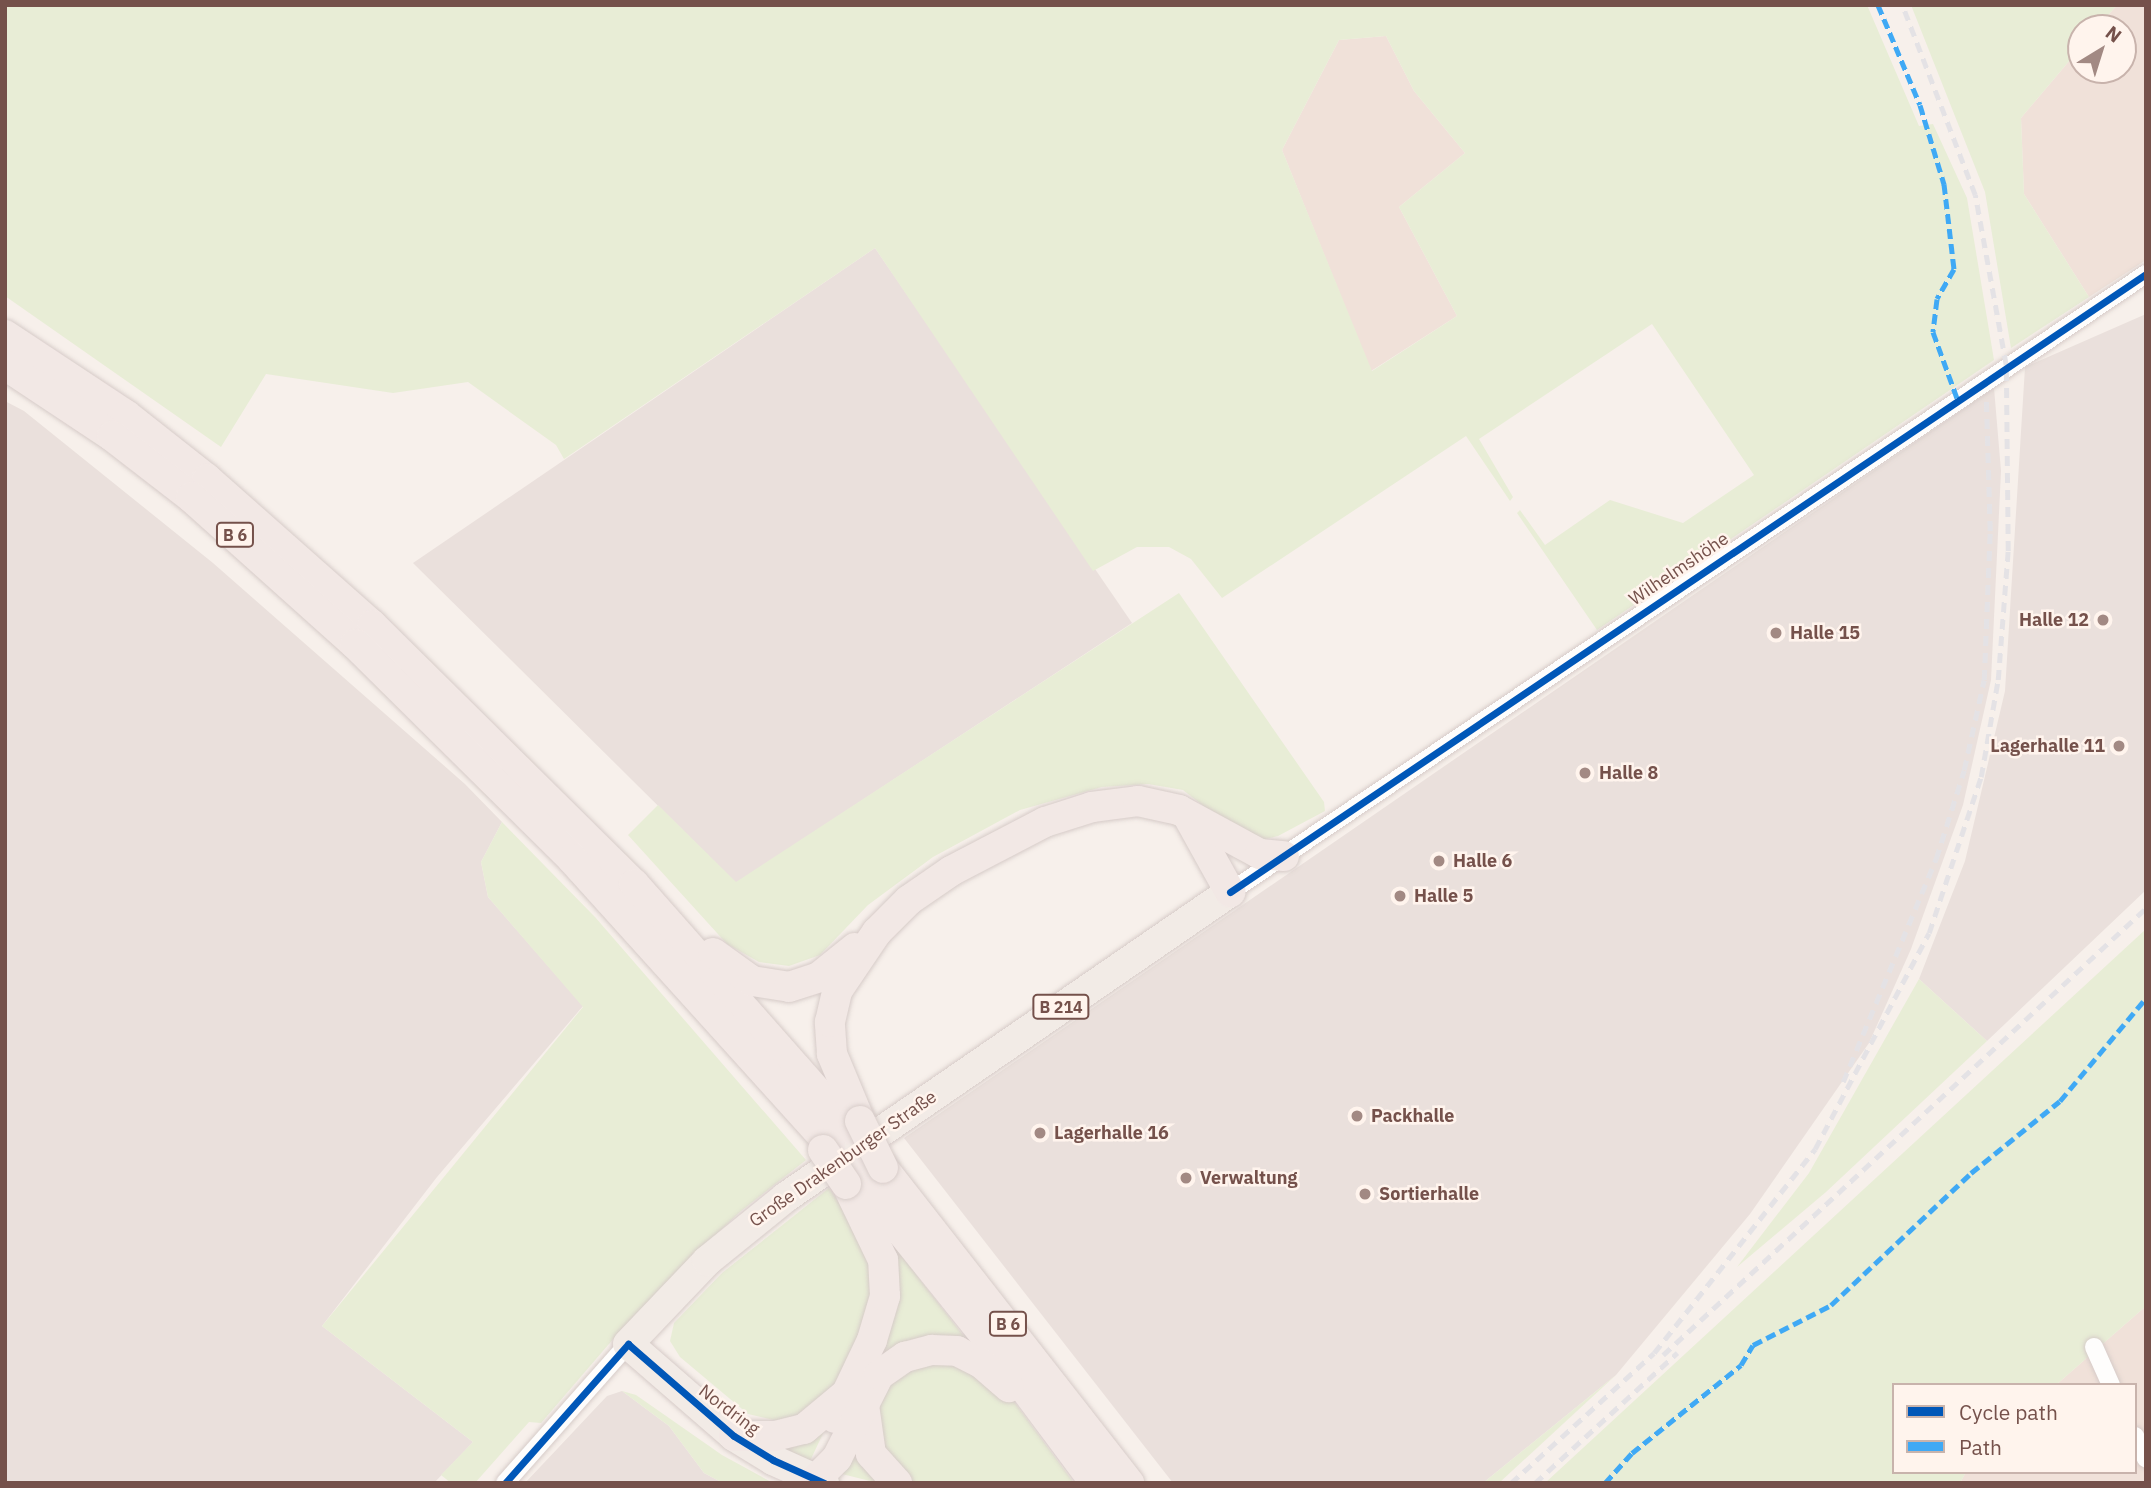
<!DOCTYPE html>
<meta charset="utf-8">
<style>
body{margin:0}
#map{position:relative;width:2151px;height:1488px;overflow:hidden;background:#f7f0eb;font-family:"IBM Plex Sans",sans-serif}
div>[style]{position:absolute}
.residential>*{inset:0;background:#f0e1d9}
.industrial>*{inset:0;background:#eae0dc}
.green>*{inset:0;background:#e8edd6}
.roads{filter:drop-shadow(0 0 2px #d6cbc8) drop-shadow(0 0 2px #d6cbc8)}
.minor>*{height:18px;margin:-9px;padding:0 9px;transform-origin:9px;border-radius:9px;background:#fefdfc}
.primary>*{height:30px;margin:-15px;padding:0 15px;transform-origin:15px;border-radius:15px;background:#f2ebe6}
.trunk>*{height:30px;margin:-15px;padding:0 15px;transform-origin:15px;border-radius:15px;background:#f2e8e5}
.rail>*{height:4.5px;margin-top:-2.25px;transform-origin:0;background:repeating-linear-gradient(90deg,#e4e2e5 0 10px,transparent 0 17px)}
.bridges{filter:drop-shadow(0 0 2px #d8cdca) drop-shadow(0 0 2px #d8cdca)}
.trunk-bridge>*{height:30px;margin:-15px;padding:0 15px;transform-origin:15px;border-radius:15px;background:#f2e8e5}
.quiet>*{height:5px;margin-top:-2.5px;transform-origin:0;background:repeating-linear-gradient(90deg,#3fa9f5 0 10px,transparent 0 15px)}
.cycleway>*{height:7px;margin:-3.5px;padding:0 3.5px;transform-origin:3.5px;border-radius:3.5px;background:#0057b8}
.dots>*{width:19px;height:19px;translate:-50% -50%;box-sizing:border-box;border:4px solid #fff4ed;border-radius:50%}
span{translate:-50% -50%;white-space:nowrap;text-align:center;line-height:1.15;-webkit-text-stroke:5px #fff4ed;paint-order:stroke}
.shield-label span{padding:2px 5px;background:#fff4ed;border:2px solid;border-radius:5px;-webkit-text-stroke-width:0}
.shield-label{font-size:16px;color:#75514b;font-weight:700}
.street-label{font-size:18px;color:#75514b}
.poi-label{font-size:18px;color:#75514b;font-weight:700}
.right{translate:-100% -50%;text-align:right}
.left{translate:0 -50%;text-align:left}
.frame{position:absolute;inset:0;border:7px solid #75514b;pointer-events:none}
.legend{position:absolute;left:1892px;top:1383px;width:245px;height:91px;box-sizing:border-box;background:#fff4ed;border:2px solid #c8b3ac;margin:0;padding:9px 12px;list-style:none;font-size:21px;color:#75514b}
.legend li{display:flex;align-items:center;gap:14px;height:35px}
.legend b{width:35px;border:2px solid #c8b3ac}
.north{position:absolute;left:2067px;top:14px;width:70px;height:70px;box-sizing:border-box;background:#fff4ed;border:2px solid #c8b3ac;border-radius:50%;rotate:38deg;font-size:19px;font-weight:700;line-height:28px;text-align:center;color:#75514b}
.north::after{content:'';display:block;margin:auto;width:24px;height:32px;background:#a28983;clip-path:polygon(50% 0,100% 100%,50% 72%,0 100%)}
</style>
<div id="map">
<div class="residential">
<i style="clip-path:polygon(2117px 5px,2146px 5px,2146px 260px,2089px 297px,2024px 194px,2021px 118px,2081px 47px,2081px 70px,2123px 70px,2123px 28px,2097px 28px)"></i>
<i style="clip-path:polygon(1386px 36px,1414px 91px,1465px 153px,1399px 207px,1457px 316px,1371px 371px,1282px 150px,1339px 40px)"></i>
<i style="clip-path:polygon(2146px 1306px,2146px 1483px,1960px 1483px,1966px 1472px,2135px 1472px,2135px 1385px,2056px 1385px)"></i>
</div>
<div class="industrial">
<i style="clip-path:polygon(875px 248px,1132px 623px,736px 883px,413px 563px)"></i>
<i style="clip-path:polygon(2146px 314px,2146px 890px,1987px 1041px,1919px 979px,1965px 861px,2005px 691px,2025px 367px)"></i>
<i style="clip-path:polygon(1994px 388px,2001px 471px,1991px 680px,1963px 805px,1911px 949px,1869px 1043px,1750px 1214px,1616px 1375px,1483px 1483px,1173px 1483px,904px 1138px)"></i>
<i style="clip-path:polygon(5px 401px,24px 411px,213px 563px,465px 784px,502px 822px,481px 862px,488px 897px,583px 1006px,437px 1177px,322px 1326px,473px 1442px,434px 1483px,5px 1483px)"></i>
<i style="clip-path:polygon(622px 1391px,669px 1426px,704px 1473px,723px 1483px,525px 1483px,607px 1396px)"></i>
</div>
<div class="green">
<i style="clip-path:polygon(evenodd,5px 5px,1867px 5px,1919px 126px,1933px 124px,1967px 198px,1994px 360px,1597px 630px,1517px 513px,1520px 510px,1545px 545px,1610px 500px,1683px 523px,1754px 475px,1652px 324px,1479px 439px,1513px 497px,1510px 501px,1466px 436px,1222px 598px,1191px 559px,1169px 547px,1137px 547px,1093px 571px,875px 248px,564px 459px,556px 445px,468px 382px,393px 393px,266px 374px,221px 447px,5px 296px,5px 5px,1386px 36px,1414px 91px,1465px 153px,1399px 207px,1457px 316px,1372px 371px,1282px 150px,1339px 40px,1386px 36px)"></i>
<i style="clip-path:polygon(1911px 5px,2117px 5px,2097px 28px,2081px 28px,2081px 47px,2021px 118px,2024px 194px,2089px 297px,2011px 348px,1985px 192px)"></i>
<i style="clip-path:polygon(1179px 593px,1324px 802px,1325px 811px,1278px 836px,1261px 840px,1228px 825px,1183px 790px,1148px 784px,1102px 787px,1020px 810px,933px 857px,868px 905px,820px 955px,789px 966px,759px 962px,727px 944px,628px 835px,658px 805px,736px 882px)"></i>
<i style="clip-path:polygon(502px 822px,595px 917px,806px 1160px,741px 1211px,694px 1255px,621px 1330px,541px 1423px,529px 1422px,475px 1483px,451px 1483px,441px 1475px,473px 1442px,322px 1326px,583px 1007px,488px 897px,481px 862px)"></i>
<i style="clip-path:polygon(2146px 929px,2146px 1306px,2056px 1385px,1894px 1385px,1894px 1472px,1966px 1472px,1960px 1483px,1545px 1483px)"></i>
<i style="clip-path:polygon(1919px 979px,1987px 1041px,1826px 1192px,1737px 1267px,1809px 1173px)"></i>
<i style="clip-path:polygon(829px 1188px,865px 1241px,875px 1283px,849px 1368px,818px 1411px,778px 1421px,748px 1414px,680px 1357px,670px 1341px,674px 1323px,722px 1273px)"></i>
<i style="clip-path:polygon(890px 1241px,973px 1348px,869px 1371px)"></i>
<i style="clip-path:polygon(958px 1359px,1010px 1396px,1074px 1483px,912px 1483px,897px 1475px,877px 1450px,875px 1394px,909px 1362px)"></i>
<i style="clip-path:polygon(1616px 1375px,1499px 1483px,1483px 1483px)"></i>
<i style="clip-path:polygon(622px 1391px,636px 1395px,722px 1455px,773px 1483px,723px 1483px,704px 1473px,669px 1426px)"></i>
<i style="clip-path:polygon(828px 1423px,810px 1461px,770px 1443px)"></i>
<i style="clip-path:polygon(859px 1436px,878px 1483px,842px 1474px)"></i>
</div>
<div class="roads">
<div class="minor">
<i style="left:1230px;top:892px;width:1105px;rotate:-34.01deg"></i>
<i style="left:2094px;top:1347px;width:42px;rotate:65.9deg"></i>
<i style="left:2135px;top:1436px;width:25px;rotate:64deg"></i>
<i style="left:505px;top:1483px;width:186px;rotate:-48.5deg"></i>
</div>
<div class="primary">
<i style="left:824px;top:1483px;width:56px;rotate:-155.7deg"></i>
<i style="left:773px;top:1460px;width:46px;rotate:-148.4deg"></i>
<i style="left:734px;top:1436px;width:140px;rotate:-139deg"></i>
<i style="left:628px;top:1344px;width:115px;rotate:-46.4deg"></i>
<i style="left:707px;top:1261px;width:102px;rotate:-39deg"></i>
<i style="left:786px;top:1197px;width:539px;rotate:-34.49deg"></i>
</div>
<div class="trunk">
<i style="left:5px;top:335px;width:145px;rotate:33.5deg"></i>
<i style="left:126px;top:415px;width:103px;rotate:38.3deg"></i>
<i style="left:207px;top:479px;width:220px;rotate:41.5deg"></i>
<i style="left:372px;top:625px;width:368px;rotate:44.7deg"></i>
<i style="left:634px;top:884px;width:327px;rotate:48.6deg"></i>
<i style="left:5px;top:365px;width:128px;rotate:33.6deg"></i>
<i style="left:112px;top:436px;width:100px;rotate:37.7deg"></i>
<i style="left:191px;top:497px;width:220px;rotate:41.9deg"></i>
<i style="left:355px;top:644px;width:305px;rotate:44.7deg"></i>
<i style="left:572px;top:859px;width:385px;rotate:47.9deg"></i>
<i style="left:1189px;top:818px;width:85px;rotate:61deg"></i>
<i style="left:713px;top:953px;width:48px;rotate:35.7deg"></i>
<i style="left:752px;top:981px;width:37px;rotate:9deg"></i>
<i style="left:789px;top:987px;width:32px;rotate:-18deg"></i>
<i style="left:819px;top:977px;width:46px;rotate:-38.9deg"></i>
<i style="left:860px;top:1121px;width:73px;rotate:-112.7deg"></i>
<i style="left:832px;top:1054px;width:32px;rotate:-94deg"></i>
<i style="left:830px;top:1022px;width:32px;rotate:-77deg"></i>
<i style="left:837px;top:991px;width:71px;rotate:-55.9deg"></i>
<i style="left:877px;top:932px;width:45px;rotate:-45deg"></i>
<i style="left:909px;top:900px;width:51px;rotate:-34.6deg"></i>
<i style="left:951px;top:871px;width:106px;rotate:-27.5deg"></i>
<i style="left:1045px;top:822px;width:49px;rotate:-17.7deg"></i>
<i style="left:1092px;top:807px;width:46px;rotate:-7.4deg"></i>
<i style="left:1138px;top:801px;width:42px;rotate:12.4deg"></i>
<i style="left:1179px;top:810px;width:92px;rotate:28.5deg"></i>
<i style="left:1260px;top:854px;width:24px;rotate:5deg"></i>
<i style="left:883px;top:1168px;width:400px;rotate:52deg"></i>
<i style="left:855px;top:1174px;width:216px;rotate:51.2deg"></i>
<i style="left:990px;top:1342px;width:176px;rotate:53.3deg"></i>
<i style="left:864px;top:1405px;width:49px;rotate:81.9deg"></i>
<i style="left:871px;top:1454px;width:39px;rotate:48deg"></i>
<i style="left:835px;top:1418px;width:86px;rotate:-64.6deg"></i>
<i style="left:872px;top:1340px;width:46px;rotate:-73.5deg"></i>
<i style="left:885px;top:1296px;width:36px;rotate:-93deg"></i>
<i style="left:883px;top:1260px;width:83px;rotate:-115.6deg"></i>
<i style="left:734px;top:1436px;width:41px"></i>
<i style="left:775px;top:1436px;width:30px;rotate:-14deg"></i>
<i style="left:804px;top:1429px;width:55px;rotate:-39.8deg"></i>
<i style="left:815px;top:1480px;width:31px;rotate:-45deg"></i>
<i style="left:837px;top:1458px;width:93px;rotate:-63.2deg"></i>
<i style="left:879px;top:1375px;width:32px;rotate:-35deg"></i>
<i style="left:905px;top:1357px;width:28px;rotate:-15deg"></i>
<i style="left:932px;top:1350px;width:25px;rotate:2deg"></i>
<i style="left:957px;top:1351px;width:27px;rotate:27deg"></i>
<i style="left:981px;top:1363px;width:37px;rotate:41deg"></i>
</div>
</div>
<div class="rail">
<i style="left:1843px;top:1082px;width:242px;rotate:-67.4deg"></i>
<i style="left:1936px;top:859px;width:93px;rotate:-72.5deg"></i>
<i style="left:1964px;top:770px;width:92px;rotate:-77.5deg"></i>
<i style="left:1984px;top:680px;width:149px;rotate:-87.7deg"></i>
<i style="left:1990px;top:531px;width:131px;rotate:-91.7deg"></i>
<i style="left:1663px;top:1355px;width:658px;rotate:-42.78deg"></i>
<i style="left:1511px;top:1483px;width:193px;rotate:-42.3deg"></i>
<i style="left:1654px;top:1353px;width:260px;rotate:-51.7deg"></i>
<i style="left:1815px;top:1149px;width:244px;rotate:-62.2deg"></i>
<i style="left:1929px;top:933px;width:164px;rotate:-71.6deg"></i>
<i style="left:1981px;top:777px;width:98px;rotate:-80.1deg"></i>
<i style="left:1998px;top:680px;width:129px;rotate:-85.6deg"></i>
<i style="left:2008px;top:551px;width:186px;rotate:-90.6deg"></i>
<i style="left:2006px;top:365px;width:173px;rotate:-100.3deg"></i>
<i style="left:1975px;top:195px;width:204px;rotate:-111deg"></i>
<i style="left:1535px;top:1483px;width:193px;rotate:-42.5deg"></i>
</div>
<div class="bridges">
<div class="trunk-bridge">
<i style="left:860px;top:1121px;width:52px;rotate:63.9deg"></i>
<i style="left:823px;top:1150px;width:41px;rotate:55.9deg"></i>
</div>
</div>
<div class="quiet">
<i style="left:1878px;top:5px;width:108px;rotate:67.2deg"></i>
<i style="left:1920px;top:105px;width:83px;rotate:73.1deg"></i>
<i style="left:1944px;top:184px;width:86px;rotate:83.3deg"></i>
<i style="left:1954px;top:269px;width:34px;rotate:120deg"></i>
<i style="left:1937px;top:299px;width:33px;rotate:97deg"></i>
<i style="left:1933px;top:332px;width:70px;rotate:70deg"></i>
<i style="left:1605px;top:1483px;width:40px;rotate:-48deg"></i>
<i style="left:1632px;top:1453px;width:140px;rotate:-38.9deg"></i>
<i style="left:1741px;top:1365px;width:23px;rotate:-59deg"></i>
<i style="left:1753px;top:1345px;width:88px;rotate:-27.1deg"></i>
<i style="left:1831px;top:1305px;width:192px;rotate:-43.3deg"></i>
<i style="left:1971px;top:1173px;width:114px;rotate:-39deg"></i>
<i style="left:2060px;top:1101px;width:134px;rotate:-50.1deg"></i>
</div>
<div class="cycleway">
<i style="left:1230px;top:892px;width:1105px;rotate:-34.01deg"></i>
<i style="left:505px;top:1483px;width:186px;rotate:-48.5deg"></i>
<i style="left:628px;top:1344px;width:140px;rotate:41deg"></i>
<i style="left:734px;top:1436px;width:46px;rotate:31.6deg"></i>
<i style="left:773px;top:1460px;width:56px;rotate:24.3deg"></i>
</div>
<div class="dots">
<i style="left:2103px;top:620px;background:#a28983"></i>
<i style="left:1776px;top:633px;background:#a28983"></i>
<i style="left:2119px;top:746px;background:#a28983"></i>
<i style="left:1585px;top:773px;background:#a28983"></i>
<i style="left:1439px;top:861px;background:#a28983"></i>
<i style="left:1400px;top:896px;background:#a28983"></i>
<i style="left:1357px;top:1116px;background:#a28983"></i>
<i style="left:1040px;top:1133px;background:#a28983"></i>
<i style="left:1186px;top:1178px;background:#a28983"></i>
<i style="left:1365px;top:1194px;background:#a28983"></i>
</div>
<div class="shield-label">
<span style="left:235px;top:535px">B 6</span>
<span style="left:1061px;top:1007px">B 214</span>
<span style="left:1008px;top:1324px">B 6</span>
</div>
<div class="street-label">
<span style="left:1679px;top:569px;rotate:-34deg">Wilhelmshöhe</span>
<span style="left:843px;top:1159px;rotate:-35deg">Große Drakenburger Straße</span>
<span style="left:729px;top:1410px;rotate:37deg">Nordring</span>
</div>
<div class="poi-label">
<span class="right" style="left:2089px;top:620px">Halle 12</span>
<span class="left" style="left:1790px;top:633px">Halle 15</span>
<span class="right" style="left:2105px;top:746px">Lagerhalle 11</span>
<span class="left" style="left:1599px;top:773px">Halle 8</span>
<span class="left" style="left:1453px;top:861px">Halle 6</span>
<span class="left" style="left:1414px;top:896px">Halle 5</span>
<span class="left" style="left:1371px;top:1116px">Packhalle</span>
<span class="left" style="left:1054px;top:1133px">Lagerhalle 16</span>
<span class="left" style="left:1200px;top:1178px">Verwaltung</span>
<span class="left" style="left:1379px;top:1194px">Sortierhalle</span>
</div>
<div class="frame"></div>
<ul class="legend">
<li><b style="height:9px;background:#0057b8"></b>Cycle path</li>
<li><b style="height:9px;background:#3fa9f5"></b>Path</li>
</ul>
<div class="north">N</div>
</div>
